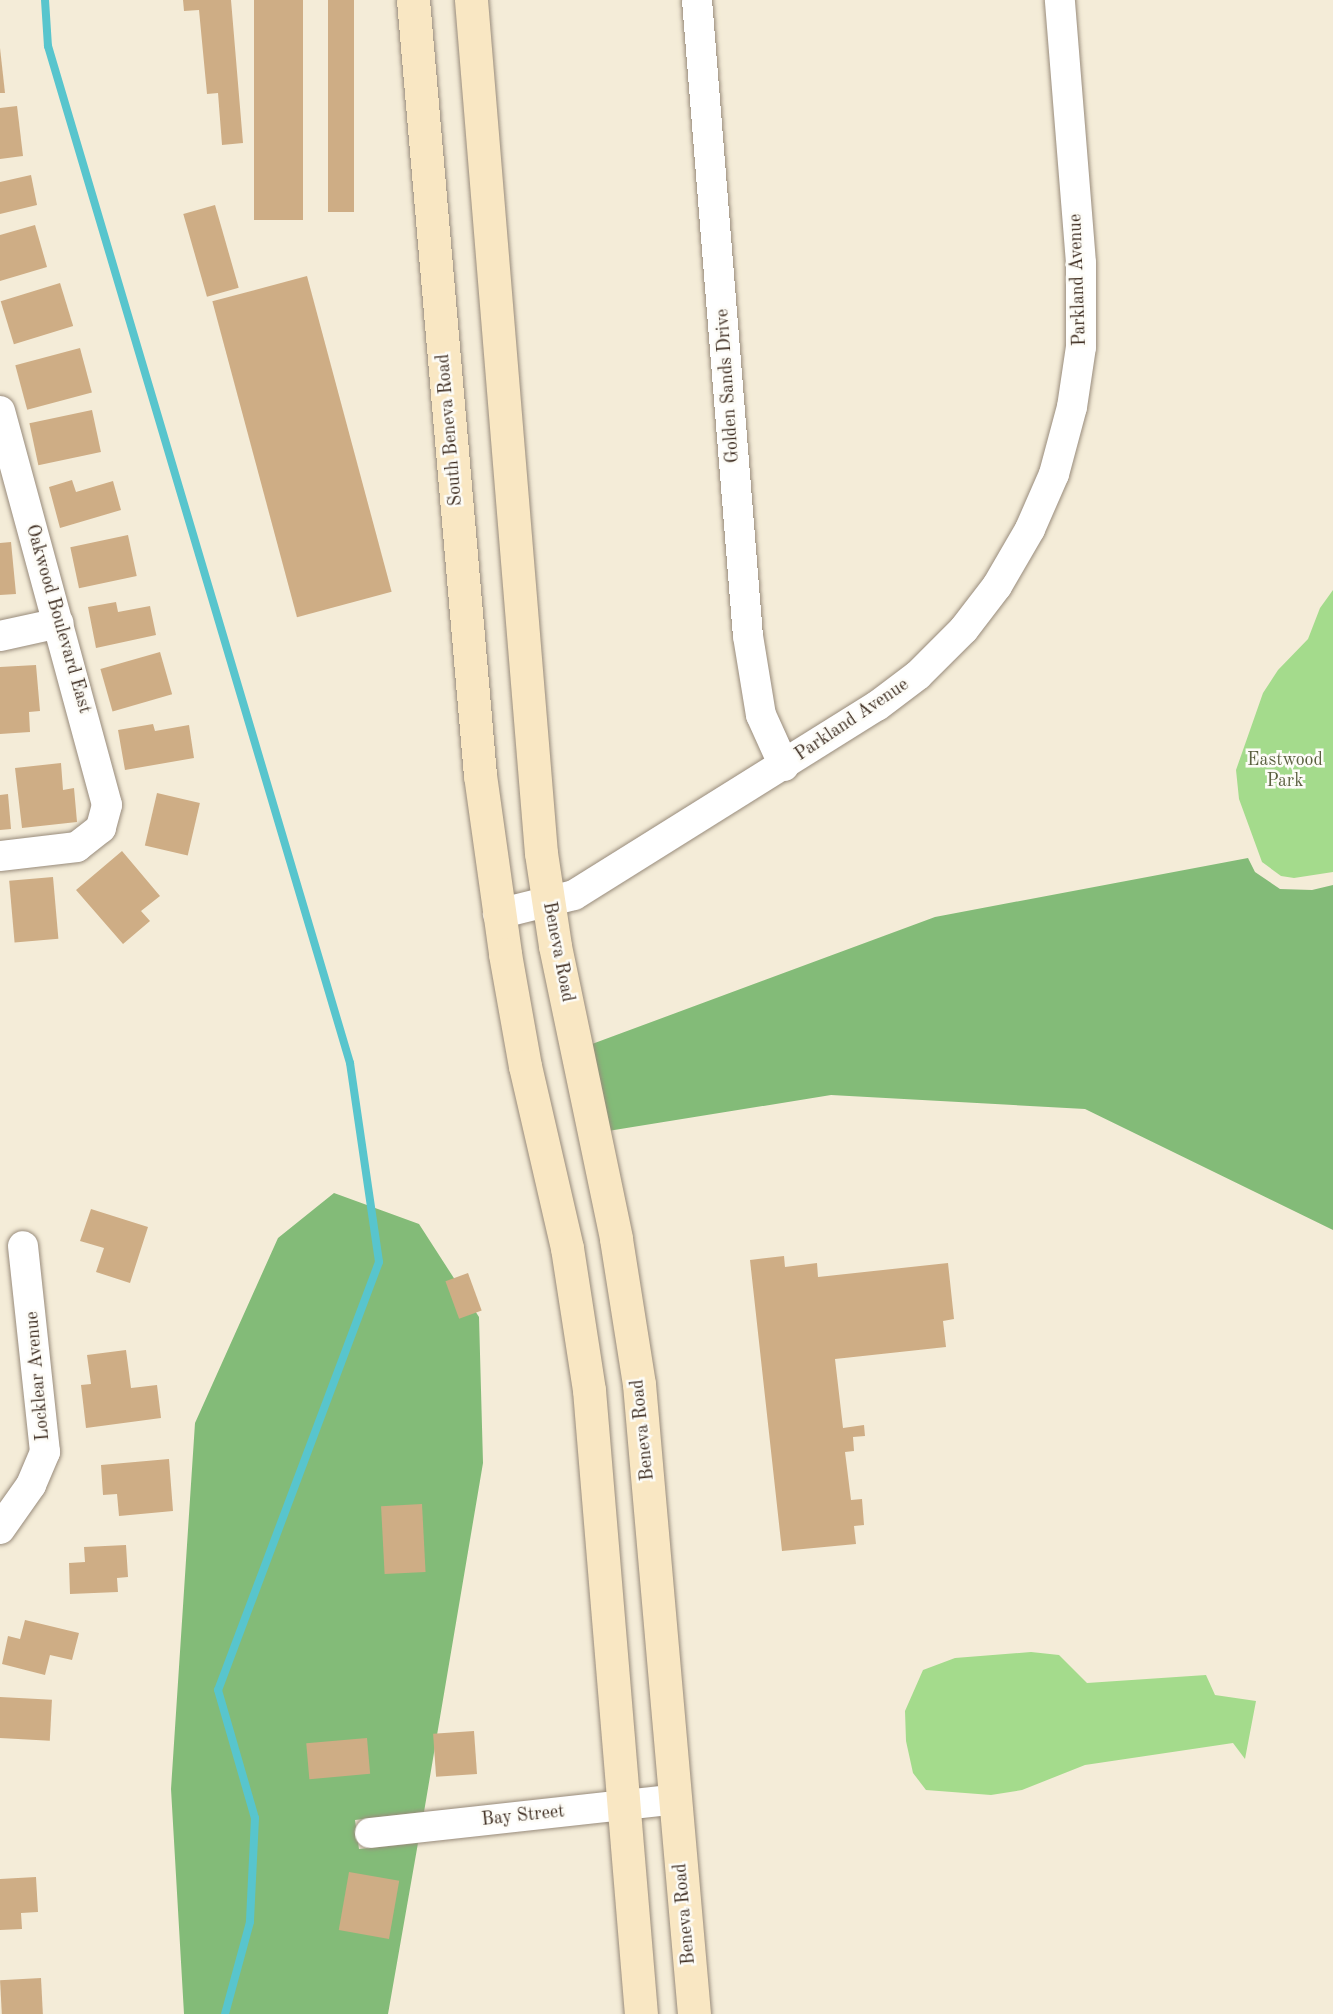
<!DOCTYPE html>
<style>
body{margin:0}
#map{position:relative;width:1333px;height:2014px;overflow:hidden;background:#f4ecd8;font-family:"Old Standard TT",serif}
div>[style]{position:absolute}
.green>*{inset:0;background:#a4db8c}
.forest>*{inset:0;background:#83bb78}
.stream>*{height:8px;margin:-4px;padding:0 4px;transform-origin:4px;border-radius:4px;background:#58c5cd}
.building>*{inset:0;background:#cead85;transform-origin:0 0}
.roads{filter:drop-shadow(0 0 2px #988b7b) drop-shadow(0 0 2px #988b7b)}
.minor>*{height:30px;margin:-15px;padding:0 15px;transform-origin:15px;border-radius:15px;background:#fff}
.secondary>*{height:33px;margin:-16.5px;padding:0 16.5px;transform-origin:16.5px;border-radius:16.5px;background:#f9e7c3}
span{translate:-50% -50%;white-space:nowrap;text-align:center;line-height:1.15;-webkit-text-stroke:5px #fdfcf7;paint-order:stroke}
.street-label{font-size:18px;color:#3b2a1e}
.park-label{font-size:18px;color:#5a5f3f}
</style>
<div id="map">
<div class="green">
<i style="clip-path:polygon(1333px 590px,1333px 872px,1294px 878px,1281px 876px,1262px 862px,1239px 799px,1236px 770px,1263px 693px,1278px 670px,1308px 639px,1320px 608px)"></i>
<i style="clip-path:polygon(1031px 1652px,1059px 1655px,1087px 1683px,1206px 1675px,1215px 1695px,1256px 1701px,1245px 1759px,1233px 1743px,1085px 1765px,1022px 1790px,991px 1795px,926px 1790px,913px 1773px,906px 1741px,905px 1711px,923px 1670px,955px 1658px)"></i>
</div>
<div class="forest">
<i style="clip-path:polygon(1248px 858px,1255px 872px,1280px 889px,1312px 890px,1333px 885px,1333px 1230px,1085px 1109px,831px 1095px,608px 1131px,592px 1044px,935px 917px)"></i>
<i style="clip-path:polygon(334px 1193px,419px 1224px,479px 1317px,483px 1463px,424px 1812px,355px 1820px,359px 1849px,418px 1843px,388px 2014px,184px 2014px,171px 1789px,195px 1423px,278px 1238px)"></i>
</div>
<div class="stream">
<i style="left:45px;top:0;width:46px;rotate:86.3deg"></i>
<i style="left:48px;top:46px;width:1061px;rotate:73.46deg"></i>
<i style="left:350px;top:1063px;width:201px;rotate:81.7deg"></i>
<i style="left:379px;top:1262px;width:457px;rotate:110.6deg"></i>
<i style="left:218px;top:1690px;width:133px;rotate:73.9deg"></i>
<i style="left:255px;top:1818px;width:104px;rotate:92.8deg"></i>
<i style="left:250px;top:1922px;width:95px;rotate:105.2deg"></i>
</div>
<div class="building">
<i style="clip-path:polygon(183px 0,231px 0,243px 143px,222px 145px,218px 93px,207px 94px,199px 10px,184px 11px)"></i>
<i style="left:254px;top:0;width:49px;height:220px"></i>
<i style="left:328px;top:0;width:26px;height:212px"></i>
<i style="clip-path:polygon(0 48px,5px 93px,0 93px)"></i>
<i style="clip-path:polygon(17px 106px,23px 156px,0 159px,0 108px)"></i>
<i style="clip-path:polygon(31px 175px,37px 205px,0 214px,0 182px)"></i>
<i style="left:215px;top:205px;width:86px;height:33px;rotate:74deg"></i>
<i style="clip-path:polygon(35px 225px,47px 267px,0 281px,0 235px)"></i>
<i style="left:307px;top:276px;width:327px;height:98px;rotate:75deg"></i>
<i style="left:60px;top:283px;width:45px;height:62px;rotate:73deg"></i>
<i style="left:80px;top:348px;width:46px;height:67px;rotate:75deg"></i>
<i style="left:92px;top:410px;width:43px;height:64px;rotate:78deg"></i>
<i style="clip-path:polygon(72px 480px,76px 492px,113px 481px,121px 510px,60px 528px,49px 487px)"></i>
<i style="left:128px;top:535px;width:42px;height:59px;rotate:78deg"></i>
<i style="clip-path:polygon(11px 542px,16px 594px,0 595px,0 543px)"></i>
<i style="clip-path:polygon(116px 602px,118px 612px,150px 606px,156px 635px,96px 648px,88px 607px)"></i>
<i style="left:160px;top:652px;width:44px;height:62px;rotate:74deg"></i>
<i style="clip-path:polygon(36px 665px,40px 711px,29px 712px,30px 732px,0 734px,0 667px)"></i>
<i style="clip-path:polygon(153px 724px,155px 731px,189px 725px,194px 758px,125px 770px,118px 730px)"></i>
<i style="clip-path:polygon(61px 763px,63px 790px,74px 788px,77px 822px,22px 828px,15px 768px)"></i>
<i style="left:157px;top:793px;width:44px;height:54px;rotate:13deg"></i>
<i style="clip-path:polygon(8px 794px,11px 829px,0 830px,0 795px)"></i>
<i style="clip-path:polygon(122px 851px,160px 896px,141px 911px,150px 921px,123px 944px,76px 890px)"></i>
<i style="left:53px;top:877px;width:62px;height:44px;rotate:85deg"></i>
<i style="clip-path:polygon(91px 1209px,148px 1227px,130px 1283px,96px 1272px,104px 1248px,80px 1241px)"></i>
<i style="clip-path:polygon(784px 1256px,785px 1267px,817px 1263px,818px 1277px,948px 1263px,954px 1319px,943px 1321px,946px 1347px,835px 1359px,843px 1428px,864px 1425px,865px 1436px,853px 1437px,854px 1451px,845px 1452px,851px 1500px,862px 1499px,864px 1525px,854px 1526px,856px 1544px,782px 1551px,750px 1260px)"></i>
<i style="left:468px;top:1273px;width:40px;height:24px;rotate:70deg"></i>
<i style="clip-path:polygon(126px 1350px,131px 1388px,157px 1385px,161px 1418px,86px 1428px,81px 1385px,91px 1384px,87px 1355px)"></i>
<i style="clip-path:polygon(169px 1459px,173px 1511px,119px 1516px,117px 1494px,103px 1495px,101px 1465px)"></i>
<i style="left:422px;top:1504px;width:68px;height:41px;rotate:87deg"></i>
<i style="clip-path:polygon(126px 1545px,128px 1577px,117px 1578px,118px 1592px,70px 1594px,69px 1563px,85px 1562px,84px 1547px)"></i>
<i style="clip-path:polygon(25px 1620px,79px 1633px,72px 1660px,50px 1655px,45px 1675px,2px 1664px,8px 1636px,20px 1639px)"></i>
<i style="left:0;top:1697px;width:52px;height:41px;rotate:3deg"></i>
<i style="left:474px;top:1731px;width:43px;height:41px;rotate:86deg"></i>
<i style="left:367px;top:1738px;width:36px;height:61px;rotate:85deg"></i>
<i style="left:349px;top:1872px;width:51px;height:59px;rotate:10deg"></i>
<i style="clip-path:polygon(36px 1877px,38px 1912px,21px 1913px,22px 1929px,0 1930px,0 1879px)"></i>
<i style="left:41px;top:1978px;width:36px;height:41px;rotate:87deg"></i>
</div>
<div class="roads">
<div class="minor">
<i style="left:697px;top:0;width:638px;rotate:85.42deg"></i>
<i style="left:748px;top:636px;width:80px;rotate:80.7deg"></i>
<i style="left:761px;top:715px;width:56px;rotate:65.7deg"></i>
<i style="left:0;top:411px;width:408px;rotate:74.8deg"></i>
<i style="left:107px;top:805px;width:24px;rotate:105deg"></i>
<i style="left:101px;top:828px;width:31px;rotate:142deg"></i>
<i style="left:77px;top:847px;width:78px;rotate:173.3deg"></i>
<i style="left:0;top:636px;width:60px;rotate:-12.4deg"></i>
<i style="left:498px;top:914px;width:78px;rotate:-14deg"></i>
<i style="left:574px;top:895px;width:357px;rotate:-32deg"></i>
<i style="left:877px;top:706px;width:51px;rotate:-37.1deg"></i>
<i style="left:918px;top:675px;width:65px;rotate:-45deg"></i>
<i style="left:964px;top:629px;width:54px;rotate:-52.5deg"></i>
<i style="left:997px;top:586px;width:66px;rotate:-59.9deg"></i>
<i style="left:1030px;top:529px;width:60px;rotate:-66.4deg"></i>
<i style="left:1054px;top:474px;width:69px;rotate:-75deg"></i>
<i style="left:1072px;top:407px;width:61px;rotate:-81.5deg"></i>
<i style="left:1081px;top:347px;width:84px;rotate:-90deg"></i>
<i style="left:1081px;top:263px;width:264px;rotate:-94.6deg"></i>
<i style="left:0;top:1529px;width:54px;rotate:-54.8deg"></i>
<i style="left:31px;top:1485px;width:36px;rotate:-67deg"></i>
<i style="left:45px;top:1452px;width:207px;rotate:-96.1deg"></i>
<i style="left:370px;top:1833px;width:308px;rotate:-6.3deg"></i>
</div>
<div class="secondary">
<i style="left:413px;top:0;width:778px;rotate:85.06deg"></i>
<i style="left:480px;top:775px;width:181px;rotate:82deg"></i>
<i style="left:505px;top:954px;width:114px;rotate:79.9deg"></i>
<i style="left:525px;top:1066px;width:187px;rotate:77deg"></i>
<i style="left:567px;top:1248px;width:144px;rotate:81.2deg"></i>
<i style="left:589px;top:1390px;width:626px;rotate:85.24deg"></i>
<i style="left:471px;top:0;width:856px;rotate:85.31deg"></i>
<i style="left:541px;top:853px;width:94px;rotate:81.4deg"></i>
<i style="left:555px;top:946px;width:299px;rotate:78.2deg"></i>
<i style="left:616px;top:1239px;width:147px;rotate:81deg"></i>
<i style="left:639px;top:1384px;width:632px;rotate:85.01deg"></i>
</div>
</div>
<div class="street-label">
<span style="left:1078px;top:280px;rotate:-92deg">Parkland Avenue</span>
<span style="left:728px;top:386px;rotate:-94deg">Golden Sands Drive</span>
<span style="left:450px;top:430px;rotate:-95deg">South Beneva Road</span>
<span style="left:58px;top:619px;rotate:74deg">Oakwood Boulevard East</span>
<span style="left:852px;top:720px;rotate:-34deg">Parkland Avenue</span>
<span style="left:558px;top:952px;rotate:79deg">Beneva Road</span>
<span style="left:38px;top:1376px;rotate:-95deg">Locklear Avenue</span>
<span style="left:643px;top:1430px;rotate:-96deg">Beneva Road</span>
<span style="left:523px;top:1816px;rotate:-6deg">Bay Street</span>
<span style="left:685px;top:1914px;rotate:-95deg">Beneva Road</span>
</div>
<div class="park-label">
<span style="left:1285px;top:771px">Eastwood<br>Park</span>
</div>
</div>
